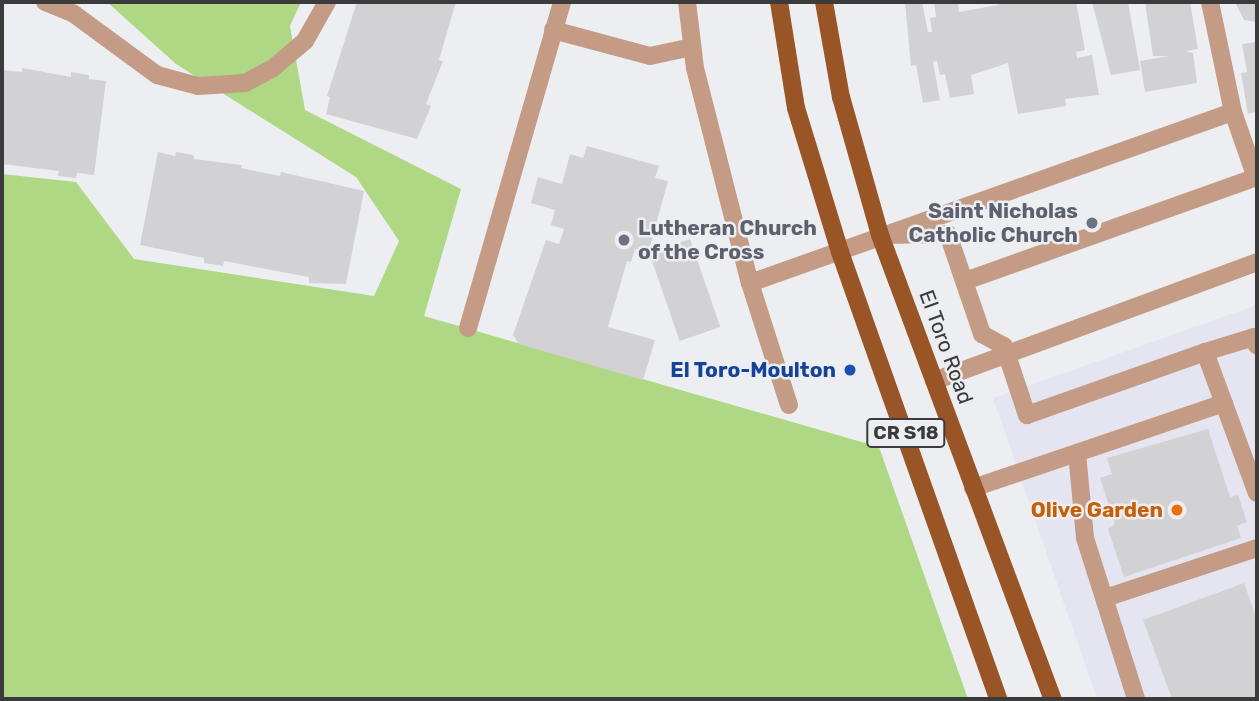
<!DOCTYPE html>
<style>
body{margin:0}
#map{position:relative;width:1259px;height:701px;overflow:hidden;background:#edeef2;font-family:Rubik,sans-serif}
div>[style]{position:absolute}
.built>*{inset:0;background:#e5e5f1}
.green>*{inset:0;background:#afd885}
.building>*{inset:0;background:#d2d1d4;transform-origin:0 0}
.minor>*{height:18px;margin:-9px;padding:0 9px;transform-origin:9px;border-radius:9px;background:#c49c85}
.major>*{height:18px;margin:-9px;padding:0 9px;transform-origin:9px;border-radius:9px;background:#9a5527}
.dots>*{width:19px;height:19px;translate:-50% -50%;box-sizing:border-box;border:4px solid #edeef2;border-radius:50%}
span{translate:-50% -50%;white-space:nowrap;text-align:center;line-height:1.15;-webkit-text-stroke:5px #edeef2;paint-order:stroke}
.shield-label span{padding:2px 5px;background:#edeef2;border:2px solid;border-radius:5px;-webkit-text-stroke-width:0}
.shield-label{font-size:19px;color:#3b3b3c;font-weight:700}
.worship-label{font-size:21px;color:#5b616d;font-weight:700}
.right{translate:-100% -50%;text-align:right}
.left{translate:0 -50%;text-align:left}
.street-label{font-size:21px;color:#3b3b3c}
.transit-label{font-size:21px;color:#164399;font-weight:700}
.food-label{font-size:21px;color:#c56008;font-weight:700}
.frame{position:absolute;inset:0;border:4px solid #3b3b3c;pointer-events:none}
</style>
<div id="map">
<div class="built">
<i style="clip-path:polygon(1257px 305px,1257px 699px,1097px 699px,993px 398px)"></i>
</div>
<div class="green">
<i style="clip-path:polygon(107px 2px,301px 2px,290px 26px,305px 110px,461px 189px,424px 316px,879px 447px,968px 699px,2px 699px,2px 174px,76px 182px,134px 259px,374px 296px,399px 241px,356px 177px,176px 64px)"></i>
</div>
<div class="building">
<i style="clip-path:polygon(357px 2px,456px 2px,439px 60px,443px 61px,426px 104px,431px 106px,417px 139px,326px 114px,330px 97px,327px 96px)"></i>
<i style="clip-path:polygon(905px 2px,922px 2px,928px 32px,932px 32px,930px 18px,936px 17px,934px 2px,958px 2px,959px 12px,998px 5px,998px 2px,1076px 2px,1085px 50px,1076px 52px,1077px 58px,1092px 55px,1099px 95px,1065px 99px,1066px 106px,1018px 114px,1008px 63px,971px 75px,974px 94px,950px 98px,945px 74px,940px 75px,937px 61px,933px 62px,940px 100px,923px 103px,916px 65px,911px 66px)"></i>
<i style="clip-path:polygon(1092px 2px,1128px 2px,1140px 70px,1111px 75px)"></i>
<i style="clip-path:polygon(1145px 2px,1190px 2px,1198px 49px,1185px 51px,1193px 53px,1197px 83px,1145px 92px,1140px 61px,1169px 56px,1153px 56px)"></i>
<i style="clip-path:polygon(1235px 2px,1257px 2px,1257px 22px,1244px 20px)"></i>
<i style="clip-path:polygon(1257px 42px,1257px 119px,1256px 119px,1255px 112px,1248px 114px,1241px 73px,1247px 72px,1242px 44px)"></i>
<i style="clip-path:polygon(22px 68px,71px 77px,71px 72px,89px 75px,89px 79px,106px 81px,94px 175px,77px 173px,76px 178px,58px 176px,59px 171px,2px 164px,2px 70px,22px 72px)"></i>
<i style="clip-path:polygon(587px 146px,659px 166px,655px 178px,668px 181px,648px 253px,635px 249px,631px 262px,627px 261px,608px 327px,655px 340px,643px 380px,519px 344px,513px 335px,546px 240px,559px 244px,564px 229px,551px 225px,555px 210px,531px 203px,538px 177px,562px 184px,570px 154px,583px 158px)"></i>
<i style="clip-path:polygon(158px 152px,175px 156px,176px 152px,194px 155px,194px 159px,242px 165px,241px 168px,280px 176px,281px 172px,364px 191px,346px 284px,309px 283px,309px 277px,224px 261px,223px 266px,204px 263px,204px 258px,140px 245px)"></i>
<i style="left:690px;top:239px;width:93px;height:43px;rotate:71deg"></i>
<i style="clip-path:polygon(1208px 429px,1230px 497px,1238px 495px,1247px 522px,1237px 526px,1241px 538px,1124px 577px,1108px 529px,1115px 524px,1100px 478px,1112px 474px,1107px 458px)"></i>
<i style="clip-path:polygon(1244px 583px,1257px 620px,1257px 699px,1172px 699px,1143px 620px)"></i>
</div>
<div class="minor">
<i style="left:45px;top:2px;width:31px;rotate:22deg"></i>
<i style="left:74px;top:14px;width:103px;rotate:36.3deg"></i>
<i style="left:157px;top:75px;width:42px;rotate:15deg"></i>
<i style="left:198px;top:86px;width:47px;rotate:-3.7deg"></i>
<i style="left:245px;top:83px;width:32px;rotate:-28deg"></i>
<i style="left:273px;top:68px;width:42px;rotate:-40.2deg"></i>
<i style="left:305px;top:41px;width:45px;rotate:-60.6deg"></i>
<i style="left:687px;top:2px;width:66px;rotate:83.1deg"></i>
<i style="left:695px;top:68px;width:222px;rotate:75.7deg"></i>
<i style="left:750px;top:283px;width:128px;rotate:72.3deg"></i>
<i style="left:1210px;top:2px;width:112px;rotate:78.2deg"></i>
<i style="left:1233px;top:112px;width:70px;rotate:70.8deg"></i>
<i style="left:553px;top:30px;width:100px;rotate:15deg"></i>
<i style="left:650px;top:56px;width:43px;rotate:-12.1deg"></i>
<i style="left:880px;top:235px;width:68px;rotate:-0.8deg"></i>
<i style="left:948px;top:234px;width:106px;rotate:71.2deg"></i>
<i style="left:982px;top:334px;width:25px;rotate:29deg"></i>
<i style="left:1004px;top:346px;width:73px;rotate:71.6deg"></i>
<i style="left:1027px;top:415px;width:189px;rotate:-19.5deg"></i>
<i style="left:1205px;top:352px;width:150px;rotate:69.8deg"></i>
<i style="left:965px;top:281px;width:310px;rotate:-19.6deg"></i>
<i style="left:750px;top:283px;width:512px;rotate:-19.5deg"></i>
<i style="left:468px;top:328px;width:339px;rotate:-73.9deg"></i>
<i style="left:1205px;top:352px;width:51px;rotate:-17deg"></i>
<i style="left:1254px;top:337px;width:9px;rotate:72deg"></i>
<i style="left:934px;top:381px;width:344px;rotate:-20.2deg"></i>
<i style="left:1077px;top:453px;width:85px;rotate:84.6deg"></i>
<i style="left:1085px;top:538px;width:169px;rotate:72.4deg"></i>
<i style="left:973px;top:488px;width:265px;rotate:-18.7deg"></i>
<i style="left:1105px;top:598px;width:160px;rotate:-18.2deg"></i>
</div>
<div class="major">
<i style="left:779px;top:2px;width:107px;rotate:80.9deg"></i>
<i style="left:796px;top:108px;width:151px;rotate:73deg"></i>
<i style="left:840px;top:252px;width:474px;rotate:70.5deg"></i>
<i style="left:824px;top:2px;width:97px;rotate:79.9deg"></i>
<i style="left:841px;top:97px;width:143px;rotate:74.2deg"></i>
<i style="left:880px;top:235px;width:495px;rotate:69.6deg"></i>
</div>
<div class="dots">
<i style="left:1092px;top:223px;background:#6b7280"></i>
<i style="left:624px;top:240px;background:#6b7280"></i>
<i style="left:850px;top:370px;background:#1a4fb4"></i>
<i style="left:1177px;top:510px;background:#e8710a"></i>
</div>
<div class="shield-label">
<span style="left:906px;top:433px">CR S18</span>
</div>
<div class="worship-label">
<span class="right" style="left:1078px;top:223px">Saint Nicholas<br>Catholic Church</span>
<span class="left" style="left:638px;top:240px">Lutheran Church<br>of the Cross</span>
</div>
<div class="street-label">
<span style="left:946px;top:347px;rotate:70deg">El Toro Road</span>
</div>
<div class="transit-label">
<span class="right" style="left:836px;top:370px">El Toro-Moulton</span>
</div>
<div class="food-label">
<span class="right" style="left:1163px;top:510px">Olive Garden</span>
</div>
<div class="frame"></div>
</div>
